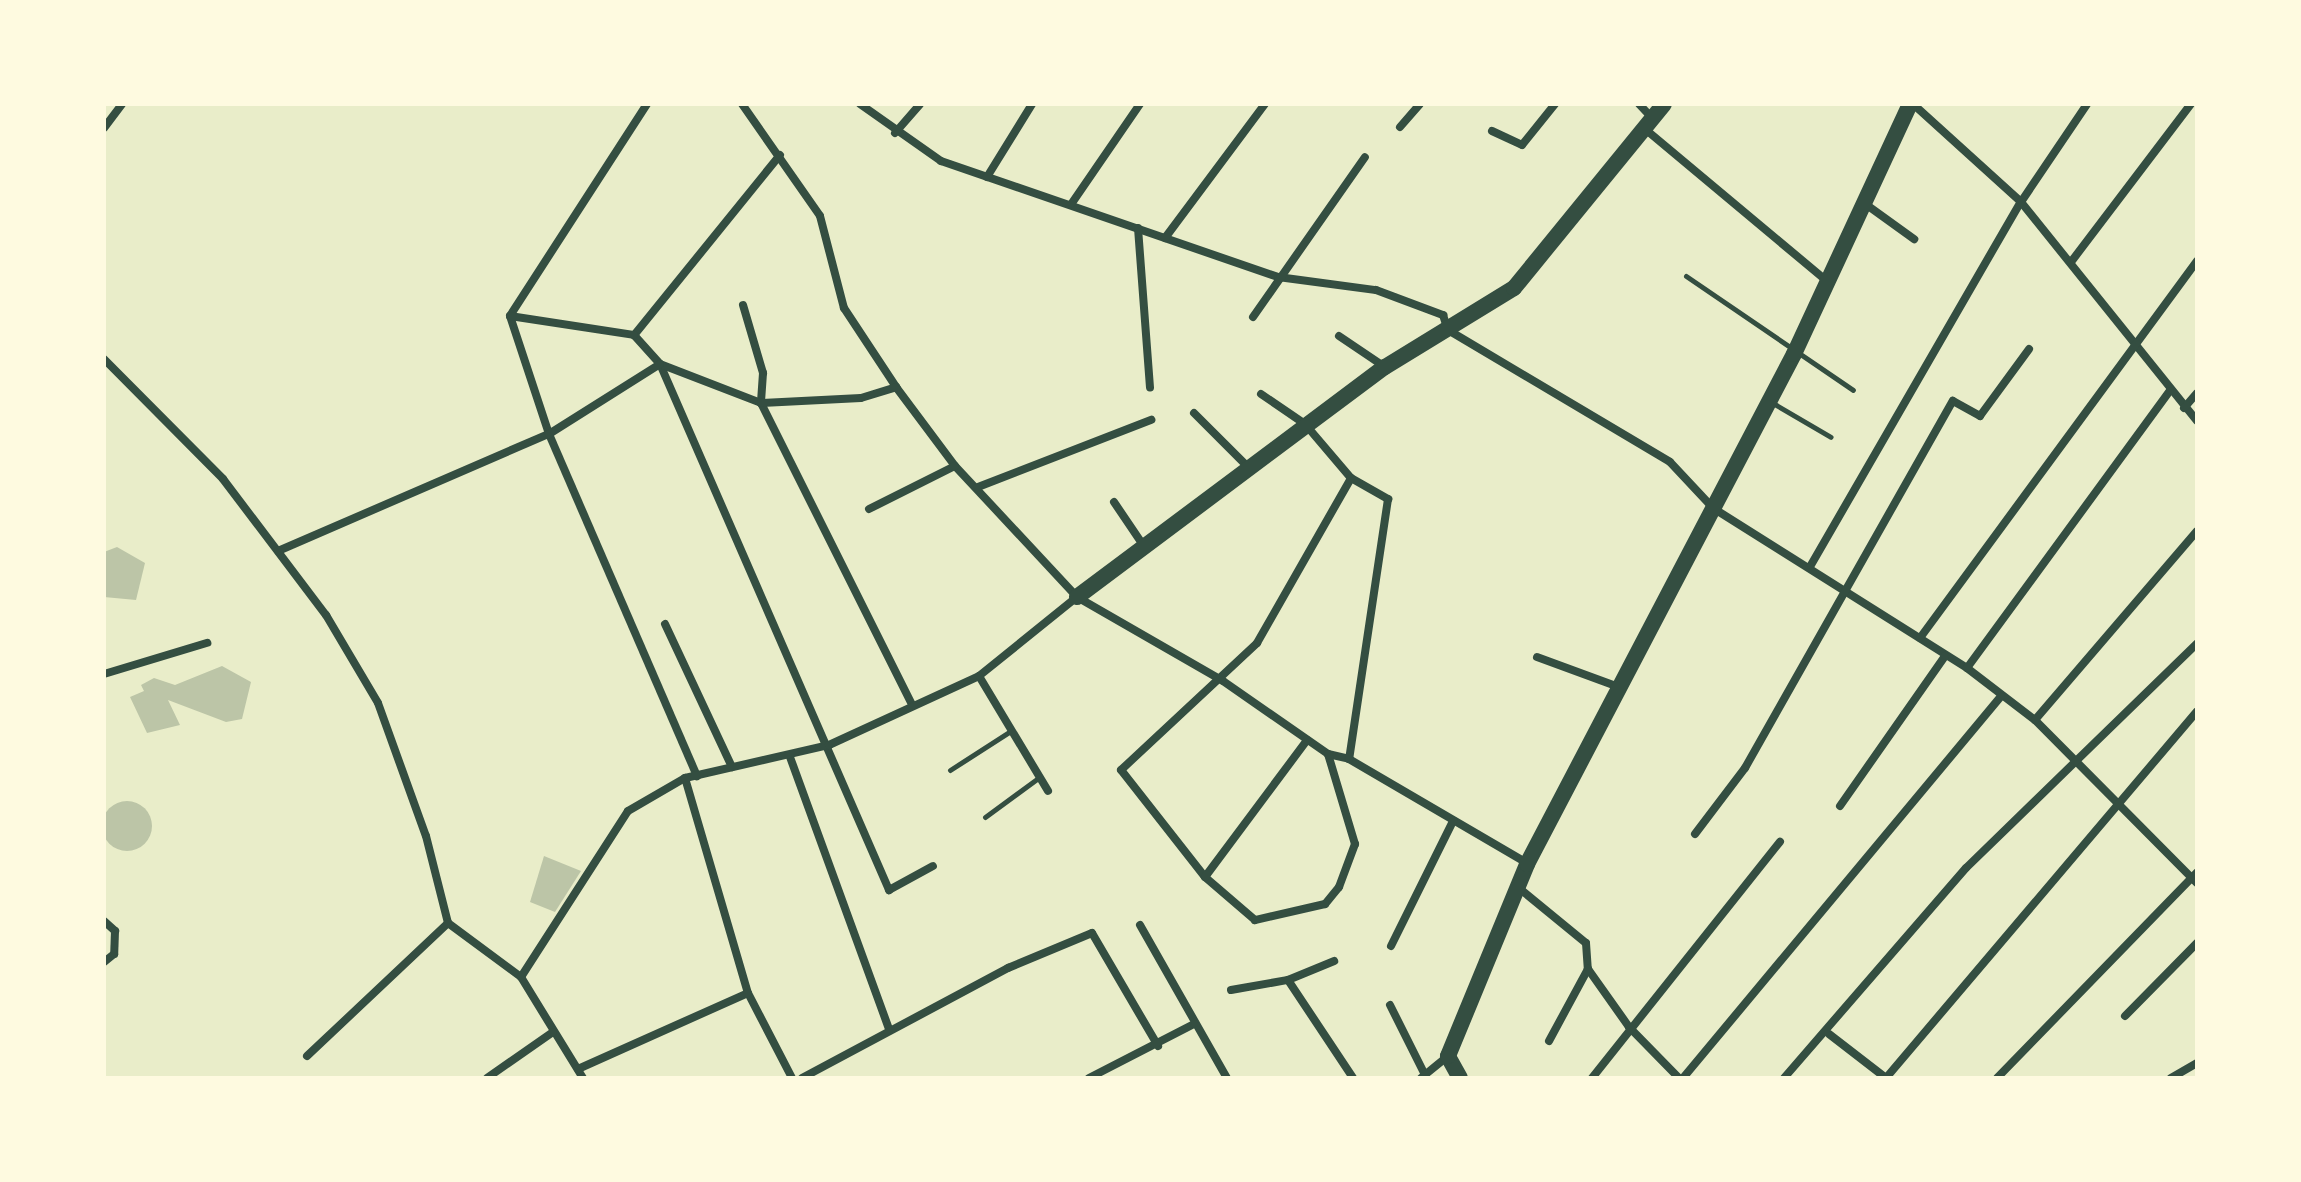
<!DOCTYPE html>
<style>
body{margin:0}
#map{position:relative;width:2301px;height:1182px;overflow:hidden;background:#e9edc9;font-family:"Public Sans",sans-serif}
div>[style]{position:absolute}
.building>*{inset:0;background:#bcc5a7}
.round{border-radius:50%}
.service>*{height:5px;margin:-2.5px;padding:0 2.5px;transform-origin:2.5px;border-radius:2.5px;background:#344e41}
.minor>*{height:8px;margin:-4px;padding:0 4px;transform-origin:4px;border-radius:4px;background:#344e41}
.secondary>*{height:16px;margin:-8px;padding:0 8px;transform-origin:8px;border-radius:8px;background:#344e41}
span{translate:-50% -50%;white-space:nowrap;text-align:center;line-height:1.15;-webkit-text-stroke:7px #fefae0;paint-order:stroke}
.frame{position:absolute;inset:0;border:106px solid #fefae0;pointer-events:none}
</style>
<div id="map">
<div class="building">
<i style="clip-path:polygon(117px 547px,145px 563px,136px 600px,104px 597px,104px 552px)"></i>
<i style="clip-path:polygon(222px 666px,251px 682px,242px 719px,226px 722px,168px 700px,180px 725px,147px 733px,130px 697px,144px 691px,141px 685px,154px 678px,175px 685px)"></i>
<i class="round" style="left:102px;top:801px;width:50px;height:50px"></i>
<i style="clip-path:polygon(544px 856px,581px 871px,555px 912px,530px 902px)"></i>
</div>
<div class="service">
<i style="left:1686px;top:276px;width:202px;rotate:34.3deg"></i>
<i style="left:1771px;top:402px;width:69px;rotate:30.3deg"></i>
<i style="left:950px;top:770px;width:70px;rotate:-32.8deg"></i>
<i style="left:985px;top:817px;width:66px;rotate:-36.3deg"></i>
</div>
<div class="minor">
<i style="left:647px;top:104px;width:252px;rotate:122.9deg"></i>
<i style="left:510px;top:316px;width:124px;rotate:71.7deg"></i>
<i style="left:549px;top:434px;width:373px;rotate:66.6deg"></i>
<i style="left:742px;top:104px;width:136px;rotate:55.1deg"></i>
<i style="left:820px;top:216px;width:95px;rotate:75.4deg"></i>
<i style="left:844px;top:308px;width:95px;rotate:56.6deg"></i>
<i style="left:896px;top:387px;width:99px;rotate:53.2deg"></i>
<i style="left:955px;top:466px;width:179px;rotate:47deg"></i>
<i style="left:1077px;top:597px;width:168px;rotate:29.9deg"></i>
<i style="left:1223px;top:681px;width:128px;rotate:34.8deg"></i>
<i style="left:1328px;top:754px;width:22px;rotate:13deg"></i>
<i style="left:1349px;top:759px;width:206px;rotate:30.3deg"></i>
<i style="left:860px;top:104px;width:99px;rotate:35.1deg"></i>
<i style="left:941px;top:161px;width:356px;rotate:19deg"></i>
<i style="left:1278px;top:277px;width:99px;rotate:7.6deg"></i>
<i style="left:1376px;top:290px;width:72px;rotate:20.5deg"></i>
<i style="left:1443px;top:315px;width:16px;rotate:72deg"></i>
<i style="left:1448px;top:330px;width:258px;rotate:30.7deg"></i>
<i style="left:1670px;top:462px;width:63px;rotate:46.9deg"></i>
<i style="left:1713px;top:508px;width:300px;rotate:32.2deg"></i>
<i style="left:1967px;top:668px;width:86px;rotate:37.4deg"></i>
<i style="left:2035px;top:720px;width:230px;rotate:45.2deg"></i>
<i style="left:1639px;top:104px;width:19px;rotate:47deg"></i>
<i style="left:1913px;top:104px;width:146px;rotate:42.2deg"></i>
<i style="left:2021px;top:202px;width:281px;rotate:51.2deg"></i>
<i style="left:1400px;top:127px;width:30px;rotate:-49deg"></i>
<i style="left:104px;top:128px;width:30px;rotate:-53deg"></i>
<i style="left:1645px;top:129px;width:237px;rotate:39.9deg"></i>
<i style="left:1492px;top:131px;width:33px;rotate:25deg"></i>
<i style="left:1522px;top:145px;width:53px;rotate:-51.2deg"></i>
<i style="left:895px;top:133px;width:38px;rotate:-49deg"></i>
<i style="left:780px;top:155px;width:232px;rotate:129deg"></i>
<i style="left:634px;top:335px;width:39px;rotate:48deg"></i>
<i style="left:660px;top:364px;width:574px;rotate:66.47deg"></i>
<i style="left:889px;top:890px;width:50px;rotate:-28.6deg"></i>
<i style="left:987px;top:177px;width:86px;rotate:-58.3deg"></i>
<i style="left:1072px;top:203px;width:120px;rotate:-55.5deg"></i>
<i style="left:1864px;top:203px;width:62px;rotate:35.8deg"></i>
<i style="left:1138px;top:228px;width:160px;rotate:85.7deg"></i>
<i style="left:1165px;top:238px;width:167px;rotate:-53.3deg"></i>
<i style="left:2071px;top:262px;width:198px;rotate:-52.8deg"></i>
<i style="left:743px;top:305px;width:71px;rotate:73.6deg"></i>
<i style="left:763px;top:373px;width:30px;rotate:94deg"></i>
<i style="left:761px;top:403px;width:338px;rotate:63.4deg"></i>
<i style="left:510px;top:316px;width:125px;rotate:8.7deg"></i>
<i style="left:1253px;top:317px;width:195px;rotate:-55deg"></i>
<i style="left:1339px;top:336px;width:55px;rotate:34deg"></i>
<i style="left:104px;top:359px;width:169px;rotate:45.2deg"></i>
<i style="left:223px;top:479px;width:171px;rotate:52.9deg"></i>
<i style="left:326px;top:615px;width:102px;rotate:59.4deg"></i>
<i style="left:378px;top:703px;width:141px;rotate:70.2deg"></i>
<i style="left:426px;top:836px;width:90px;rotate:75.8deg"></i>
<i style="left:448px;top:923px;width:91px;rotate:36.5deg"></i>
<i style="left:521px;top:977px;width:119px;rotate:58.5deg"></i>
<i style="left:660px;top:364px;width:108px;rotate:21.1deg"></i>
<i style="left:761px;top:403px;width:100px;rotate:-2.9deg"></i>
<i style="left:861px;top:398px;width:37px;rotate:-17deg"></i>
<i style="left:1261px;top:394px;width:53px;rotate:34.3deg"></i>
<i style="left:1305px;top:424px;width:71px;rotate:49.6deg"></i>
<i style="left:1351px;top:478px;width:43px;rotate:29.6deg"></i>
<i style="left:1388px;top:499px;width:263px;rotate:98.5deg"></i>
<i style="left:2184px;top:408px;width:20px;rotate:-49deg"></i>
<i style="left:1194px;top:413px;width:78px;rotate:45deg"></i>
<i style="left:978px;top:487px;width:186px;rotate:-21.2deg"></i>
<i style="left:1114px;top:502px;width:55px;rotate:56deg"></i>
<i style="left:869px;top:509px;width:96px;rotate:-26.6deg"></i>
<i style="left:278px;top:551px;width:295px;rotate:-23.4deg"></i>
<i style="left:549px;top:434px;width:131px;rotate:-32.2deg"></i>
<i style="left:1811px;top:565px;width:419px;rotate:-60deg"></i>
<i style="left:2021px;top:202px;width:118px;rotate:-56deg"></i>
<i style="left:665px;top:624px;width:158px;rotate:64.9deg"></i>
<i style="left:1920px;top:638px;width:468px;rotate:-53.7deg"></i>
<i style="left:1537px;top:657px;width:87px;rotate:20.1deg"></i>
<i style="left:1967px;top:668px;width:343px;rotate:-53.8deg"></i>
<i style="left:104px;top:674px;width:108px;rotate:-16.8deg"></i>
<i style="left:979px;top:676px;width:134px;rotate:59deg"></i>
<i style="left:2035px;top:720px;width:249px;rotate:-49.4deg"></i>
<i style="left:1328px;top:754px;width:94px;rotate:73.3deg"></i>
<i style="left:1355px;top:844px;width:46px;rotate:110.4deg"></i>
<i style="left:1339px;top:887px;width:22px;rotate:129deg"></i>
<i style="left:1325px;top:904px;width:72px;rotate:167.1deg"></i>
<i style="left:1255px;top:920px;width:66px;rotate:-139.3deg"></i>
<i style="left:1205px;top:877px;width:136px;rotate:-128.1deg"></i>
<i style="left:1121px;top:770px;width:186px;rotate:-43deg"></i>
<i style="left:1257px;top:643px;width:190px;rotate:-60.3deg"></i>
<i style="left:790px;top:757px;width:289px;rotate:70deg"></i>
<i style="left:685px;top:778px;width:224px;rotate:73.7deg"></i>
<i style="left:748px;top:993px;width:96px;rotate:62.6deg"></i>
<i style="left:1840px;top:806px;width:183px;rotate:-55deg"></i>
<i style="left:1695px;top:834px;width:83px;rotate:-52.9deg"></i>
<i style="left:1745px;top:768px;width:422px;rotate:-60.5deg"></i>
<i style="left:1953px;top:401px;width:31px;rotate:29deg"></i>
<i style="left:1980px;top:416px;width:83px;rotate:-53.8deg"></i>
<i style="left:1205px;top:877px;width:171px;rotate:-53.3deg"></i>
<i style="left:1520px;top:889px;width:85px;rotate:39.3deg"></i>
<i style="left:1586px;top:943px;width:26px;rotate:86deg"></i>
<i style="left:1588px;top:969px;width:71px;rotate:54.7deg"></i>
<i style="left:1629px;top:1027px;width:71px;rotate:45.6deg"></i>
<i style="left:104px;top:921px;width:15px;rotate:42deg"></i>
<i style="left:115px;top:931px;width:23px;rotate:92deg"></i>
<i style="left:114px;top:954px;width:13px;rotate:141deg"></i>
<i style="left:1140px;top:925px;width:176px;rotate:60.4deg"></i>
<i style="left:1391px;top:946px;width:140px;rotate:-63.6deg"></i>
<i style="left:521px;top:977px;width:197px;rotate:-57.2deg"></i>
<i style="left:628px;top:811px;width:66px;rotate:-30.1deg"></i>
<i style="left:685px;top:778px;width:148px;rotate:-12.9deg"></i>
<i style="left:829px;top:745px;width:165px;rotate:-24.7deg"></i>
<i style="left:979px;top:676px;width:126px;rotate:-38.9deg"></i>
<i style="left:1288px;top:980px;width:118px;rotate:56.4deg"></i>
<i style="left:1231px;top:990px;width:58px;rotate:-10deg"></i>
<i style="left:1288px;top:980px;width:50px;rotate:-22.4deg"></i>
<i style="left:1390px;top:1005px;width:78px;rotate:63.4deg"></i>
<i style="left:2125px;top:1016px;width:103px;rotate:-45.4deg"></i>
<i style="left:1829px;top:1034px;width:72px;rotate:37.7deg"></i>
<i style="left:1549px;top:1041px;width:82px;rotate:-61.6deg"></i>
<i style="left:307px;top:1056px;width:194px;rotate:-43.3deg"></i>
<i style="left:578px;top:1069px;width:186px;rotate:-24.1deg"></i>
<i style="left:487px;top:1078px;width:80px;rotate:-34.9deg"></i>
<i style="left:802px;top:1078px;width:234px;rotate:-28.1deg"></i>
<i style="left:1008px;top:968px;width:91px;rotate:-22.6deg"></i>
<i style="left:1092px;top:933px;width:131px;rotate:59.7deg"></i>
<i style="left:1089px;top:1078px;width:118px;rotate:-27.2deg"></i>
<i style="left:1421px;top:1078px;width:35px;rotate:-39deg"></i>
<i style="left:1592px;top:1078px;width:302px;rotate:-51.5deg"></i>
<i style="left:1683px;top:1078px;width:496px;rotate:-50.2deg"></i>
<i style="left:1784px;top:1078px;width:278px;rotate:-49.1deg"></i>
<i style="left:1966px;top:868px;width:322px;rotate:-44.2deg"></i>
<i style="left:1886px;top:1078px;width:481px;rotate:-49.7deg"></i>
<i style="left:1997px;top:1078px;width:287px;rotate:-45.8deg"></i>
<i style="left:2171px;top:1078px;width:30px;rotate:-30deg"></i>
</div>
<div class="secondary">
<i style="left:1077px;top:597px;width:384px;rotate:-36.8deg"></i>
<i style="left:1385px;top:367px;width:151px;rotate:-31.5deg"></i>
<i style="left:1514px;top:288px;width:237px;rotate:-50.8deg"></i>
<i style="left:1460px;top:1078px;width:25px;rotate:-119deg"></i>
<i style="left:1448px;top:1056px;width:208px;rotate:-67.6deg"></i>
<i style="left:1527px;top:864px;width:576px;rotate:-62.37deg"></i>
<i style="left:1794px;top:354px;width:276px;rotate:-65.1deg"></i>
</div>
<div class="frame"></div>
</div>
